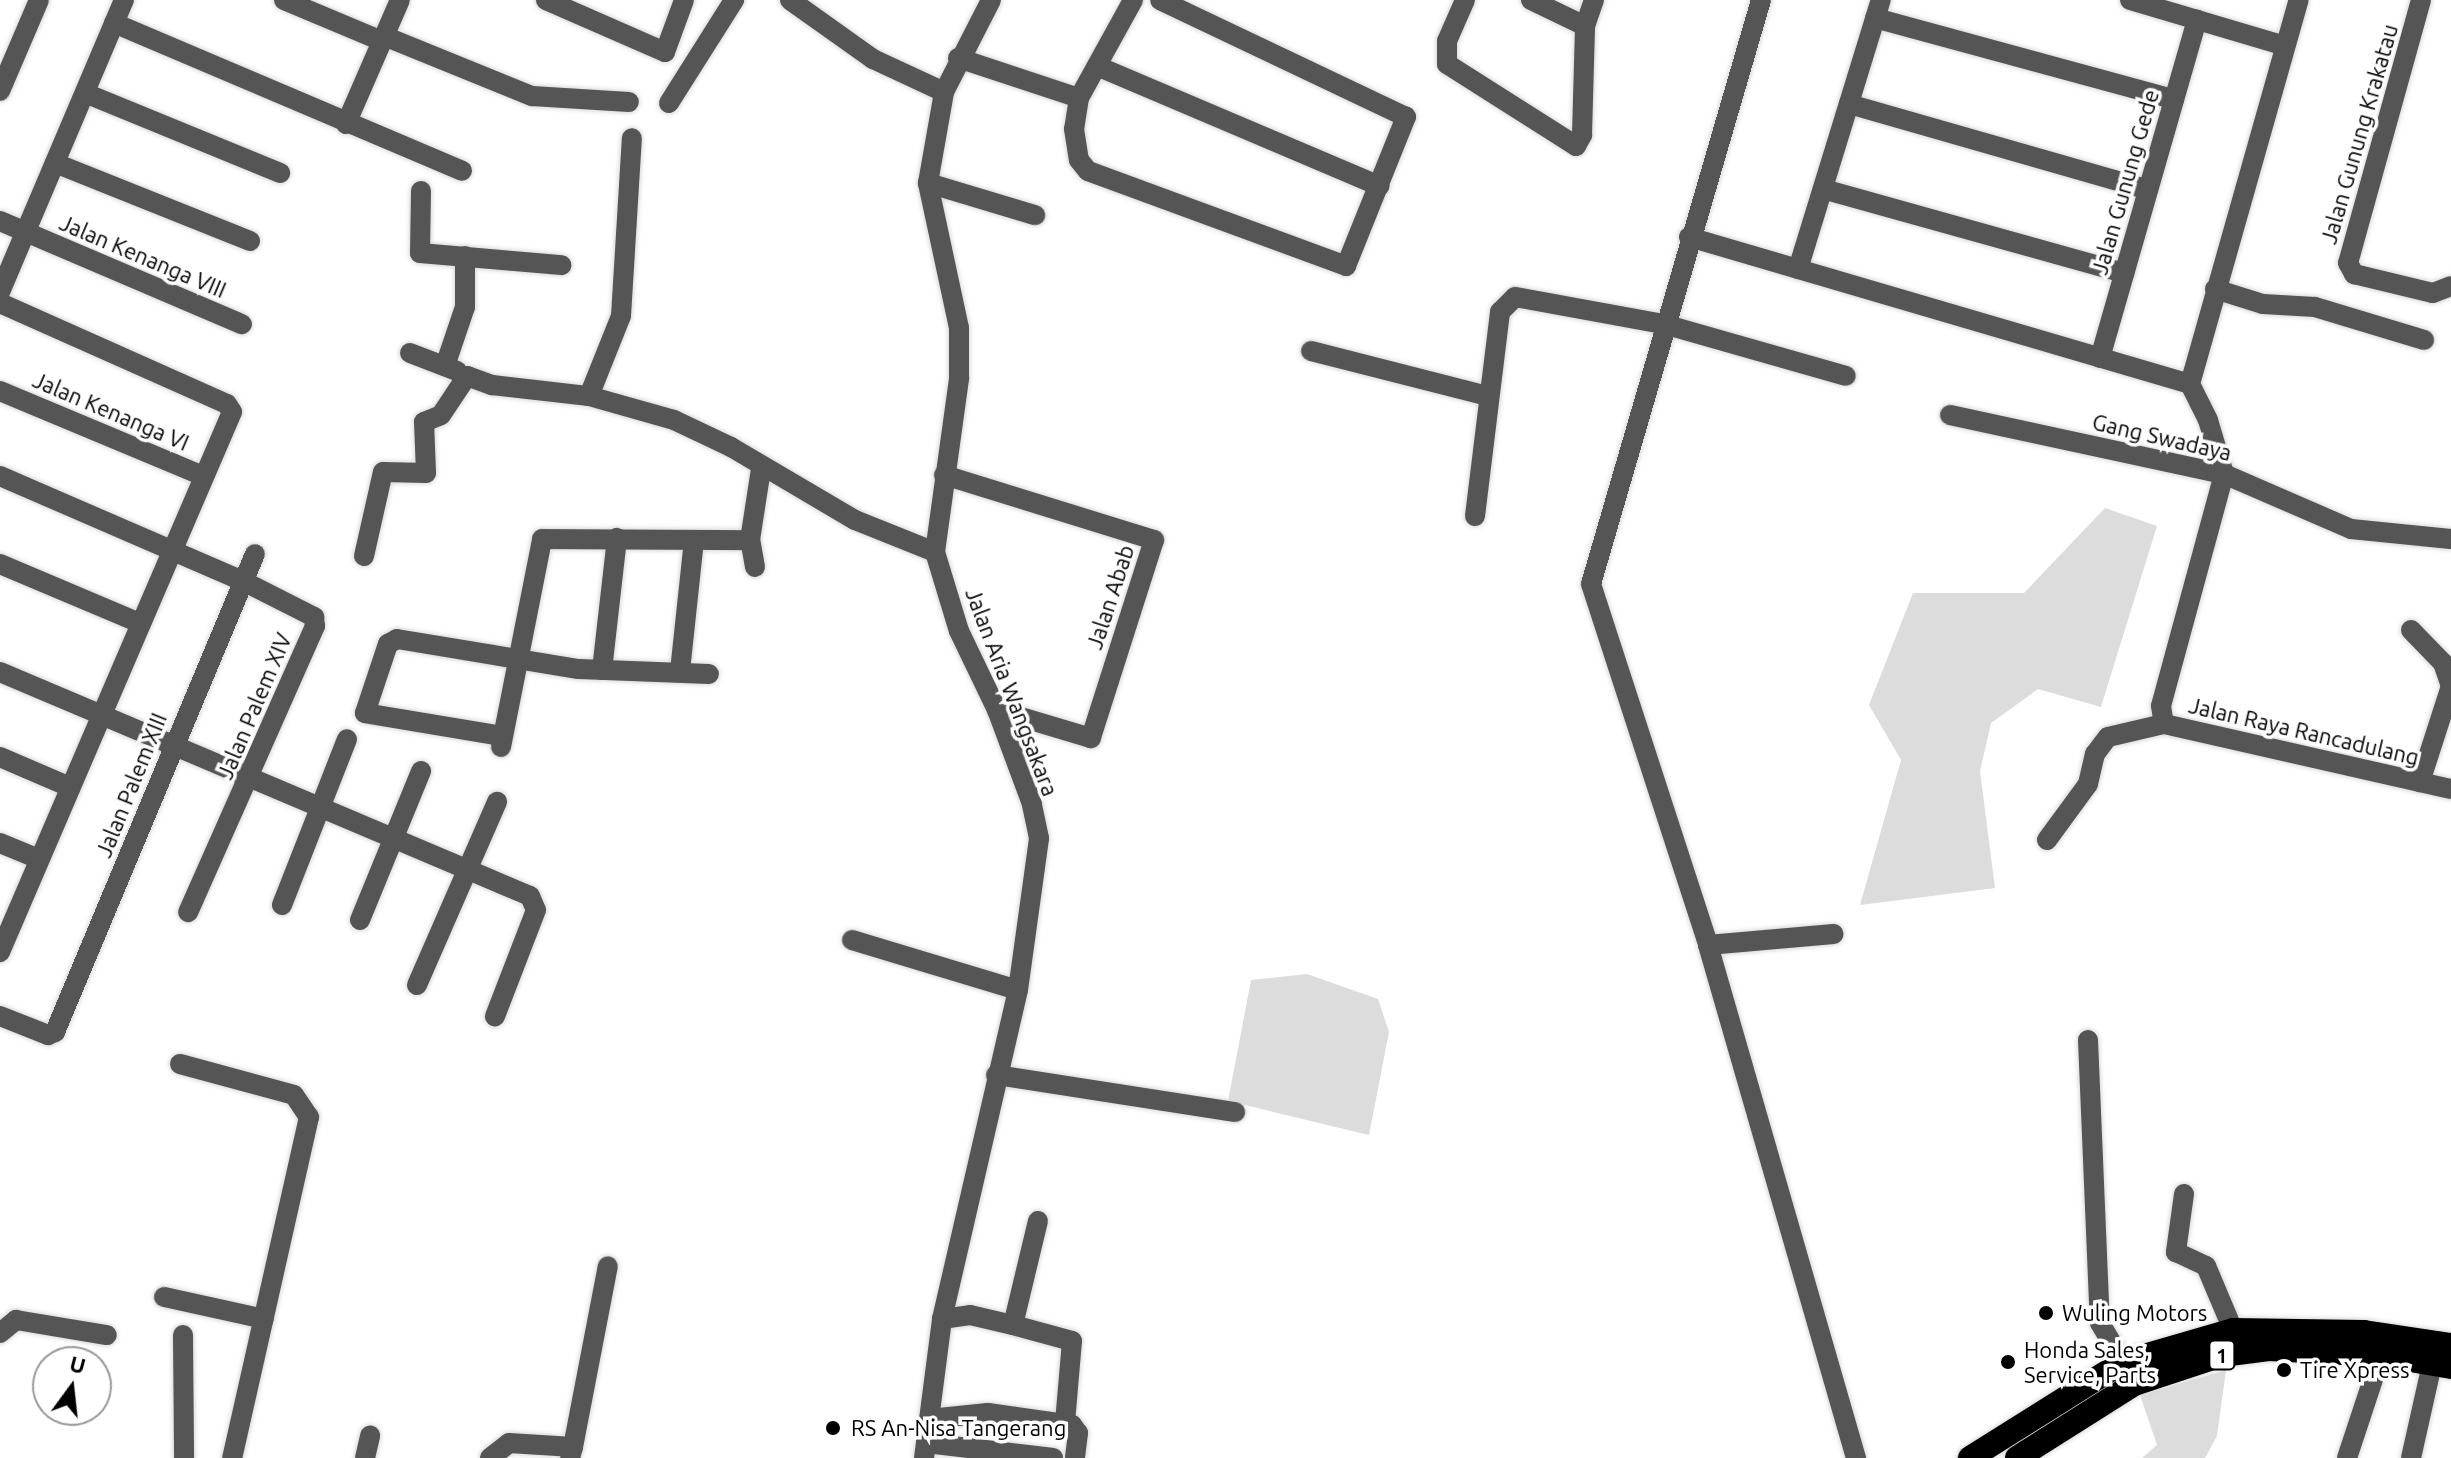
<!DOCTYPE html>
<style>
body{margin:0}
#map{position:relative;width:2451px;height:1458px;overflow:hidden;background:#fff;font-family:Ubuntu,sans-serif}
div>[style]{position:absolute}
.green>*{inset:0;background:#dcdcdc}
.roads{filter:drop-shadow(0 0 2px #dbdbdb) drop-shadow(0 0 2px #dbdbdb)}
.minor>*{height:20px;margin:-10px;padding:0 10px;transform-origin:10px;border-radius:10px;background:#555}
.highway>*{height:24px;margin:-12px;padding:0 12px;transform-origin:12px;border-radius:12px;background:#000}
.dots>*{width:22px;height:22px;translate:-50% -50%;box-sizing:border-box;border:4px solid #fff;border-radius:50%}
span{translate:-50% -50%;white-space:nowrap;text-align:center;line-height:1.15;-webkit-text-stroke:7px #fff;paint-order:stroke}
.shield-label span{padding:2px 6px;background:#fff;border:2px solid;border-radius:6px;-webkit-text-stroke-width:0}
.shield-label{font-size:20px;color:#000;font-weight:700}
.street-label{font-size:22px;color:#000}
.poi-label{font-size:22px;color:#000}
.left{translate:0 -50%;text-align:left}
.north{position:absolute;left:32px;top:1346px;width:80px;height:80px;box-sizing:border-box;background:#fff;border:2px solid #999;border-radius:50%;rotate:15deg;font-size:22px;font-weight:700;line-height:32px;text-align:center;color:#000}
.north::after{content:'';display:block;margin:auto;width:28px;height:36px;background:#000;clip-path:polygon(50% 0,100% 100%,50% 72%,0 100%)}
</style>
<div id="map">
<div class="green">
<i style="clip-path:polygon(2105px 508px,2157px 526px,2101px 707px,2038px 689px,1991px 723px,1980px 771px,1995px 888px,1860px 905px,1901px 760px,1869px 705px,1913px 593px,2024px 593px)"></i>
<i style="clip-path:polygon(1307px 974px,1378px 999px,1389px 1032px,1369px 1135px,1228px 1101px,1251px 980px)"></i>
<i style="clip-path:polygon(2226px 1370px,2217px 1436px,2205px 1458px,2142px 1458px,2157px 1445px,2140px 1395px)"></i>
</div>
<div class="roads">
<div class="minor">
<i style="left:284px;top:0;width:106px;rotate:22.7deg"></i>
<i style="left:546px;top:0;width:130px;rotate:23.6deg"></i>
<i style="left:665px;top:52px;width:55px;rotate:-69.9deg"></i>
<i style="left:790px;top:0;width:102px;rotate:35.4deg"></i>
<i style="left:873px;top:59px;width:78px;rotate:24.9deg"></i>
<i style="left:1465px;top:0;width:45px;rotate:113.7deg"></i>
<i style="left:1447px;top:41px;width:23px;rotate:90deg"></i>
<i style="left:1447px;top:64px;width:153px;rotate:32.4deg"></i>
<i style="left:1576px;top:146px;width:13px;rotate:-61deg"></i>
<i style="left:1582px;top:135px;width:109px;rotate:-88.4deg"></i>
<i style="left:1585px;top:26px;width:28px;rotate:-71deg"></i>
<i style="left:1531px;top:0;width:60px;rotate:25.7deg"></i>
<i style="left:1761px;top:0;width:608px;rotate:106.23deg"></i>
<i style="left:1591px;top:584px;width:379px;rotate:72deg"></i>
<i style="left:1708px;top:945px;width:534px;rotate:73.91deg"></i>
<i style="left:2130px;top:0;width:162px;rotate:16.5deg"></i>
<i style="left:2421px;top:0;width:273px;rotate:105.5deg"></i>
<i style="left:2348px;top:263px;width:13px;rotate:61deg"></i>
<i style="left:2354px;top:274px;width:81px;rotate:13.5deg"></i>
<i style="left:2433px;top:293px;width:19px;rotate:-21deg"></i>
<i style="left:1875px;top:18px;width:310px;rotate:15.2deg"></i>
<i style="left:114px;top:23px;width:378px;rotate:23deg"></i>
<i style="left:384px;top:36px;width:160px;rotate:22.1deg"></i>
<i style="left:532px;top:96px;width:97px;rotate:3.5deg"></i>
<i style="left:958px;top:58px;width:127px;rotate:18.3deg"></i>
<i style="left:1079px;top:98px;width:112px;rotate:-61.1deg"></i>
<i style="left:1097px;top:66px;width:307px;rotate:23deg"></i>
<i style="left:0;top:91px;width:99px;rotate:-66.8deg"></i>
<i style="left:85px;top:93px;width:211px;rotate:22.3deg"></i>
<i style="left:1079px;top:98px;width:31px;rotate:99deg"></i>
<i style="left:1074px;top:129px;width:31px;rotate:81deg"></i>
<i style="left:1079px;top:160px;width:14px;rotate:51deg"></i>
<i style="left:1088px;top:171px;width:275px;rotate:20.2deg"></i>
<i style="left:1346px;top:266px;width:161px;rotate:-68.1deg"></i>
<i style="left:1406px;top:117px;width:272px;rotate:-154.6deg"></i>
<i style="left:669px;top:103px;width:122px;rotate:-57.7deg"></i>
<i style="left:1849px;top:104px;width:311px;rotate:16deg"></i>
<i style="left:346px;top:124px;width:135px;rotate:-66.5deg"></i>
<i style="left:55px;top:163px;width:210px;rotate:21.8deg"></i>
<i style="left:928px;top:183px;width:112px;rotate:16.7deg"></i>
<i style="left:1823px;top:189px;width:313px;rotate:15.6deg"></i>
<i style="left:421px;top:191px;width:62px;rotate:90.9deg"></i>
<i style="left:420px;top:253px;width:142px;rotate:4.9deg"></i>
<i style="left:0;top:221px;width:263px;rotate:23.1deg"></i>
<i style="left:1689px;top:237px;width:522px;rotate:16.35deg"></i>
<i style="left:2190px;top:384px;width:399px;rotate:-74.2deg"></i>
<i style="left:1798px;top:269px;width:282px;rotate:-72.9deg"></i>
<i style="left:2215px;top:289px;width:50px;rotate:17.4deg"></i>
<i style="left:2263px;top:304px;width:52px;rotate:3.3deg"></i>
<i style="left:2315px;top:307px;width:114px;rotate:16.8deg"></i>
<i style="left:0;top:292px;width:317px;rotate:-67deg"></i>
<i style="left:0;top:303px;width:248px;rotate:24deg"></i>
<i style="left:227px;top:404px;width:9px;rotate:58deg"></i>
<i style="left:232px;top:412px;width:588px;rotate:113.25deg"></i>
<i style="left:1311px;top:351px;width:183px;rotate:14.3deg"></i>
<i style="left:410px;top:353px;width:50px;rotate:21deg"></i>
<i style="left:2100px;top:358px;width:352px;rotate:-74deg"></i>
<i style="left:445px;top:366px;width:62px;rotate:-71.3deg"></i>
<i style="left:465px;top:307px;width:51px;rotate:-90deg"></i>
<i style="left:2190px;top:384px;width:40px;rotate:63.4deg"></i>
<i style="left:2208px;top:420px;width:56px;rotate:73.5deg"></i>
<i style="left:2224px;top:474px;width:240px;rotate:105.2deg"></i>
<i style="left:2161px;top:706px;width:18px;rotate:81deg"></i>
<i style="left:2164px;top:724px;width:294px;rotate:12.8deg"></i>
<i style="left:0;top:391px;width:220px;rotate:22.7deg"></i>
<i style="left:589px;top:396px;width:86px;rotate:-68.2deg"></i>
<i style="left:621px;top:316px;width:178px;rotate:-86.5deg"></i>
<i style="left:1950px;top:415px;width:280px;rotate:12.2deg"></i>
<i style="left:2224px;top:474px;width:138px;rotate:23.4deg"></i>
<i style="left:2351px;top:529px;width:100px;rotate:5.7deg"></i>
<i style="left:944px;top:475px;width:220px;rotate:17.2deg"></i>
<i style="left:1154px;top:540px;width:208px;rotate:107.7deg"></i>
<i style="left:1091px;top:738px;width:98px;rotate:-163.4deg"></i>
<i style="left:0;top:476px;width:265px;rotate:23.4deg"></i>
<i style="left:243px;top:581px;width:80px;rotate:26.9deg"></i>
<i style="left:314px;top:617px;width:9px;rotate:84deg"></i>
<i style="left:315px;top:626px;width:313px;rotate:113.9deg"></i>
<i style="left:1475px;top:516px;width:206px;rotate:-83deg"></i>
<i style="left:1500px;top:312px;width:21px;rotate:-45deg"></i>
<i style="left:1515px;top:297px;width:151px;rotate:10.3deg"></i>
<i style="left:1664px;top:324px;width:189px;rotate:15.9deg"></i>
<i style="left:364px;top:556px;width:86px;rotate:-77.3deg"></i>
<i style="left:383px;top:472px;width:43px;rotate:1.3deg"></i>
<i style="left:426px;top:473px;width:51px;rotate:-92.2deg"></i>
<i style="left:424px;top:422px;width:18px;rotate:-22deg"></i>
<i style="left:441px;top:415px;width:47px;rotate:-56.3deg"></i>
<i style="left:467px;top:376px;width:27px;rotate:20deg"></i>
<i style="left:492px;top:385px;width:98px;rotate:6.5deg"></i>
<i style="left:589px;top:396px;width:88px;rotate:15.8deg"></i>
<i style="left:674px;top:420px;width:63px;rotate:25.3deg"></i>
<i style="left:731px;top:447px;width:144px;rotate:30.5deg"></i>
<i style="left:855px;top:520px;width:86px;rotate:21.8deg"></i>
<i style="left:0;top:564px;width:152px;rotate:22.9deg"></i>
<i style="left:755px;top:567px;width:27px;rotate:-100deg"></i>
<i style="left:750px;top:540px;width:72px;rotate:-81.2deg"></i>
<i style="left:2411px;top:630px;width:46px;rotate:45.9deg"></i>
<i style="left:2443px;top:663px;width:24px;rotate:71deg"></i>
<i style="left:2451px;top:686px;width:101px;rotate:107.9deg"></i>
<i style="left:602px;top:670px;width:133px;rotate:-83.5deg"></i>
<i style="left:680px;top:671px;width:131px;rotate:-83.9deg"></i>
<i style="left:0;top:672px;width:575px;rotate:22.91deg"></i>
<i style="left:530px;top:896px;width:15px;rotate:67deg"></i>
<i style="left:536px;top:910px;width:114px;rotate:111.1deg"></i>
<i style="left:502px;top:736px;width:139px;rotate:-170.5deg"></i>
<i style="left:365px;top:713px;width:73px;rotate:-71.6deg"></i>
<i style="left:388px;top:644px;width:10px;rotate:-29deg"></i>
<i style="left:397px;top:639px;width:184px;rotate:9.4deg"></i>
<i style="left:579px;top:669px;width:130px;rotate:2.2deg"></i>
<i style="left:501px;top:747px;width:212px;rotate:-78.8deg"></i>
<i style="left:542px;top:539px;width:208px;rotate:0.3deg"></i>
<i style="left:0;top:757px;width:76px;rotate:23.2deg"></i>
<i style="left:2047px;top:840px;width:69px;rotate:-53.8deg"></i>
<i style="left:2088px;top:784px;width:31px;rotate:-77deg"></i>
<i style="left:2095px;top:754px;width:21px;rotate:-53deg"></i>
<i style="left:2108px;top:737px;width:57px;rotate:-13.1deg"></i>
<i style="left:0;top:843px;width:42px;rotate:22.3deg"></i>
<i style="left:282px;top:905px;width:178px;rotate:-68.6deg"></i>
<i style="left:360px;top:920px;width:161px;rotate:-67.7deg"></i>
<i style="left:852px;top:940px;width:173px;rotate:16.8deg"></i>
<i style="left:1708px;top:945px;width:126px;rotate:-5deg"></i>
<i style="left:417px;top:985px;width:200px;rotate:-66.4deg"></i>
<i style="left:0;top:1016px;width:52px;rotate:21.6deg"></i>
<i style="left:48px;top:1035px;width:8px;rotate:-23deg"></i>
<i style="left:55px;top:1032px;width:518px;rotate:-67.3deg"></i>
<i style="left:2088px;top:1040px;width:283px;rotate:87.6deg"></i>
<i style="left:2100px;top:1323px;width:45px;rotate:59.5deg"></i>
<i style="left:180px;top:1064px;width:118px;rotate:15.2deg"></i>
<i style="left:294px;top:1095px;width:27px;rotate:56deg"></i>
<i style="left:309px;top:1117px;width:350px;rotate:102.7deg"></i>
<i style="left:996px;top:1075px;width:242px;rotate:8.8deg"></i>
<i style="left:2184px;top:1194px;width:59px;rotate:97.9deg"></i>
<i style="left:2176px;top:1252px;width:33px;rotate:25deg"></i>
<i style="left:2206px;top:1266px;width:69px;rotate:67.1deg"></i>
<i style="left:164px;top:1297px;width:102px;rotate:12.4deg"></i>
<i style="left:942px;top:1319px;width:28px;rotate:-8deg"></i>
<i style="left:970px;top:1315px;width:44px;rotate:13.1deg"></i>
<i style="left:1013px;top:1325px;width:107px;rotate:-76.5deg"></i>
<i style="left:1013px;top:1325px;width:61px;rotate:15.2deg"></i>
<i style="left:1072px;top:1341px;width:82px;rotate:94.9deg"></i>
<i style="left:0;top:1333px;width:21px;rotate:-39deg"></i>
<i style="left:16px;top:1320px;width:92px;rotate:9.4deg"></i>
<i style="left:183px;top:1335px;width:123px;rotate:89.5deg"></i>
<i style="left:929px;top:1419px;width:59px;rotate:-5.8deg"></i>
<i style="left:988px;top:1413px;width:85px;rotate:8.1deg"></i>
<i style="left:1072px;top:1425px;width:10px;rotate:53deg"></i>
<i style="left:1078px;top:1433px;width:25px;rotate:97deg"></i>
<i style="left:926px;top:1443px;width:128px;rotate:6.7deg"></i>
<i style="left:573px;top:1447px;width:184px;rotate:-79.1deg"></i>
<i style="left:365px;top:1458px;width:23px;rotate:-77deg"></i>
<i style="left:490px;top:1458px;width:24px;rotate:-38deg"></i>
<i style="left:509px;top:1443px;width:64px;rotate:3.6deg"></i>
<i style="left:573px;top:1447px;width:11px;rotate:105deg"></i>
<i style="left:924px;top:1458px;width:140px;rotate:-82.6deg"></i>
<i style="left:942px;top:1319px;width:338px;rotate:-77deg"></i>
<i style="left:1018px;top:990px;width:153px;rotate:-82.1deg"></i>
<i style="left:1039px;top:838px;width:35px;rotate:-102deg"></i>
<i style="left:1032px;top:804px;width:100px;rotate:-110.4deg"></i>
<i style="left:997px;top:710px;width:88px;rotate:-115.7deg"></i>
<i style="left:959px;top:631px;width:83px;rotate:-106.9deg"></i>
<i style="left:935px;top:552px;width:176px;rotate:-82.1deg"></i>
<i style="left:959px;top:378px;width:50px;rotate:-90deg"></i>
<i style="left:959px;top:328px;width:148px;rotate:-102.1deg"></i>
<i style="left:928px;top:183px;width:92px;rotate:-80deg"></i>
<i style="left:944px;top:92px;width:103px;rotate:-62.9deg"></i>
<i style="left:2347px;top:1458px;width:108px;rotate:-71.7deg"></i>
<i style="left:2411px;top:1458px;width:96px;rotate:-77.4deg"></i>
</div>
<div class="highway">
<i style="left:1970px;top:1458px;width:181px;rotate:-32.1deg"></i>
<i style="left:2123px;top:1362px;width:115px;rotate:-16.2deg"></i>
<i style="left:2233px;top:1330px;width:131px;rotate:0.9deg"></i>
<i style="left:2364px;top:1332px;width:88px;rotate:8.5deg"></i>
<i style="left:2017px;top:1458px;width:138px;rotate:-32.3deg"></i>
<i style="left:2134px;top:1384px;width:93px;rotate:-18.2deg"></i>
<i style="left:2222px;top:1355px;width:47px;rotate:-7.3deg"></i>
<i style="left:2269px;top:1349px;width:112px;rotate:3.1deg"></i>
<i style="left:2381px;top:1355px;width:71px;rotate:9.7deg"></i>
</div>
</div>
<div class="dots">
<i style="left:2046px;top:1313px;background:#000"></i>
<i style="left:2008px;top:1362px;background:#000"></i>
<i style="left:2284px;top:1370px;background:#000"></i>
<i style="left:833px;top:1428px;background:#000"></i>
</div>
<div class="shield-label">
<span style="left:2222px;top:1355px">1</span>
</div>
<div class="street-label">
<span style="left:2359px;top:134px;rotate:-74deg">Jalan Gunung Krakatau</span>
<span style="left:2125px;top:182px;rotate:-74deg">Jalan Gunung Gede</span>
<span style="left:143px;top:256px;rotate:23deg">Jalan Kenanga VIII</span>
<span style="left:111px;top:411px;rotate:23deg">Jalan Kenanga VI</span>
<span style="left:2162px;top:437px;rotate:13deg">Gang Swadaya</span>
<span style="left:1110px;top:597px;rotate:-72deg">Jalan Abab</span>
<span style="left:1012px;top:692px;rotate:69deg">Jalan Aria Wangsakara</span>
<span style="left:254px;top:706px;rotate:-67deg">Jalan Palem XIV</span>
<span style="left:2304px;top:731px;rotate:13deg">Jalan Raya Rancadulang</span>
<span style="left:131px;top:785px;rotate:-68deg">Jalan Palem XIII</span>
</div>
<div class="poi-label">
<span class="left" style="left:2062px;top:1313px">Wuling Motors</span>
<span class="left" style="left:2024px;top:1362px">Honda Sales,<br>Service, Parts</span>
<span class="left" style="left:2300px;top:1370px">Tire Xpress</span>
<span class="left" style="left:851px;top:1428px">RS An-Nisa Tangerang</span>
</div>
<div class="north">U</div>
</div>
